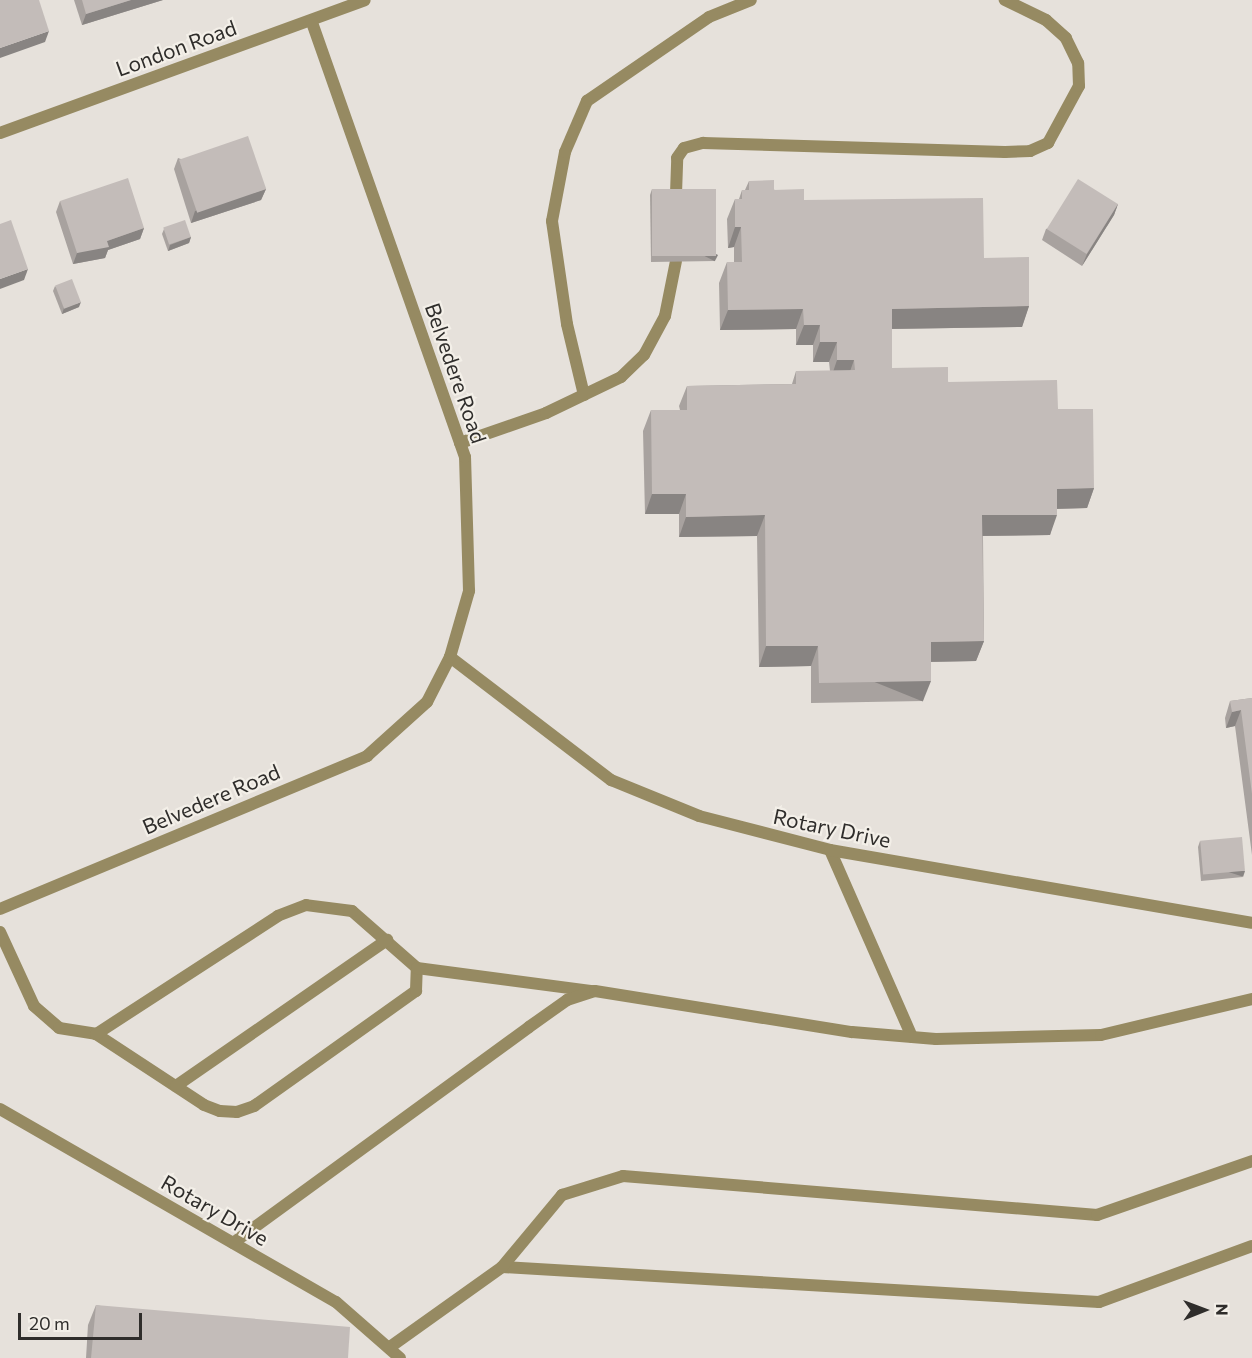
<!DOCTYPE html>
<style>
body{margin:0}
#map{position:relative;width:1252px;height:1358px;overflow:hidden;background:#e6e1db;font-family:Commissioner,sans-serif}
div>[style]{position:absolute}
.service>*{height:12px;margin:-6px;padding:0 6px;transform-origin:6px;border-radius:6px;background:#968a62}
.minor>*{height:12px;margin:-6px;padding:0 6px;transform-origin:6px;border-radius:6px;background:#968a62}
.wall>*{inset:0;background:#a8a29f}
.shaded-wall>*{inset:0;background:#888482;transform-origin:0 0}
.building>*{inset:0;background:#c3bcb9;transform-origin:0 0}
span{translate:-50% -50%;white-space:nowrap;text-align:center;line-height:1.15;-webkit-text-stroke:4.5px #f3efe8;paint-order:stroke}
.street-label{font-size:21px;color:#2f2d2b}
.north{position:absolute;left:1174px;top:1280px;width:60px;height:60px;-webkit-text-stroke:4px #f3efe8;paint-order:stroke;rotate:89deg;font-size:16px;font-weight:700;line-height:24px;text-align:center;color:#2f2d2b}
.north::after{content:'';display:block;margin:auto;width:21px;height:27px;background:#2f2d2b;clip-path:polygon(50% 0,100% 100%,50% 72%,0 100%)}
.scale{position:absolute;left:18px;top:1313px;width:124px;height:27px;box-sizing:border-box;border:3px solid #2f2d2b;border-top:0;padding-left:8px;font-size:18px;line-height:21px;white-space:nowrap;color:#2f2d2b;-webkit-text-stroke:4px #f3efe8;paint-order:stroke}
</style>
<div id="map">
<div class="service">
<i style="left:676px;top:194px;width:36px;rotate:-88deg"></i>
<i style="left:677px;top:158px;width:12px;rotate:-55deg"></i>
<i style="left:684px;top:148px;width:20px;rotate:-15deg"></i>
<i style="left:703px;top:143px;width:302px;rotate:1.7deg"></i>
<i style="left:1005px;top:152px;width:25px;rotate:-2deg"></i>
<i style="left:1030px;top:151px;width:20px;rotate:-24deg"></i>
<i style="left:1048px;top:143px;width:65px;rotate:-61.5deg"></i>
<i style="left:1079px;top:86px;width:23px;rotate:-92deg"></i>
<i style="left:1078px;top:63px;width:28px;rotate:-116deg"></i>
<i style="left:1066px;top:38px;width:27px;rotate:-138deg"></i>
<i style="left:1046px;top:20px;width:46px;rotate:-154deg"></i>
<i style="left:584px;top:395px;width:73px;rotate:-103.5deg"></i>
<i style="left:567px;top:324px;width:104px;rotate:-98.3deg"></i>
<i style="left:552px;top:221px;width:70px;rotate:-79.3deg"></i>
<i style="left:565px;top:152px;width:56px;rotate:-66.7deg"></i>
<i style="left:587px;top:101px;width:148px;rotate:-34.5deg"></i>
<i style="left:709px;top:17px;width:45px;rotate:-22deg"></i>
<i style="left:460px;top:443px;width:91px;rotate:-19.2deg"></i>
<i style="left:546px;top:413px;width:83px;rotate:-25.6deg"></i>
<i style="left:621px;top:377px;width:32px;rotate:-44deg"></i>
<i style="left:644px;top:355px;width:44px;rotate:-61.7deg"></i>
<i style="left:665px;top:316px;width:56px;rotate:-78.7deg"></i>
<i style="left:830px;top:850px;width:204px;rotate:66.3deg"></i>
<i style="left:0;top:932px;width:81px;rotate:65.3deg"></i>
<i style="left:34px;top:1006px;width:33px;rotate:41deg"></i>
<i style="left:59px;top:1028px;width:37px;rotate:9deg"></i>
<i style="left:96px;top:1034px;width:129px;rotate:33.3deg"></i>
<i style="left:204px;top:1105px;width:17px;rotate:21deg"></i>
<i style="left:220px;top:1111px;width:17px;rotate:3deg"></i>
<i style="left:237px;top:1112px;width:18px;rotate:-19deg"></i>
<i style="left:254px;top:1106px;width:199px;rotate:-35.4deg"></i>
<i style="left:416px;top:991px;width:23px;rotate:-88deg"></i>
<i style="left:417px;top:968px;width:86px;rotate:-138.8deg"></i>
<i style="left:352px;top:911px;width:46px;rotate:-172.6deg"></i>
<i style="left:306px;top:905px;width:30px;rotate:159deg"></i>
<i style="left:278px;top:916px;width:217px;rotate:147deg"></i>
<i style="left:417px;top:968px;width:177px;rotate:7.5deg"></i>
<i style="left:176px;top:1086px;width:257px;rotate:-34.7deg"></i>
<i style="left:233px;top:1243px;width:366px;rotate:-36.1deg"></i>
<i style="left:529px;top:1027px;width:47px;rotate:-35.4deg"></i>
<i style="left:567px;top:1000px;width:29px;rotate:-18deg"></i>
<i style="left:595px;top:991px;width:260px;rotate:9.1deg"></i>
<i style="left:852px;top:1032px;width:84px;rotate:4.8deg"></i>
<i style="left:936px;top:1039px;width:165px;rotate:-1.4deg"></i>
<i style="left:1101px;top:1035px;width:155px;rotate:-13.4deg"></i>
<i style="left:502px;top:1267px;width:598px;rotate:3.36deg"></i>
<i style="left:1099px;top:1302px;width:163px;rotate:-20.1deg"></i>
<i style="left:390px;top:1347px;width:138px;rotate:-35.5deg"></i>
<i style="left:502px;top:1267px;width:94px;rotate:-50.2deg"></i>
<i style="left:562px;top:1195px;width:64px;rotate:-17.3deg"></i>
<i style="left:623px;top:1176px;width:476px;rotate:4.7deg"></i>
<i style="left:1097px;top:1215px;width:164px;rotate:-19.2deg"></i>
</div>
<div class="minor">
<i style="left:0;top:133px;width:388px;rotate:-20deg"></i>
<i style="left:450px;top:657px;width:203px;rotate:37.4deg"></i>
<i style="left:611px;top:780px;width:95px;rotate:22.2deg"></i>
<i style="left:699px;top:816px;width:135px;rotate:14.5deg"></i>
<i style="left:830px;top:850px;width:428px;rotate:9.8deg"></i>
<i style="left:0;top:909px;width:398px;rotate:-22.6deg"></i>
<i style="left:367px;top:756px;width:81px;rotate:-42deg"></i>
<i style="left:427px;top:702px;width:51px;rotate:-62.9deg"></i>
<i style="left:450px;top:657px;width:69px;rotate:-73.9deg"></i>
<i style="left:469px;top:591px;width:134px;rotate:-91.7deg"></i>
<i style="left:465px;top:457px;width:463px;rotate:-109.4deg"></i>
<i style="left:0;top:1109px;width:387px;rotate:29.9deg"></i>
<i style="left:336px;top:1302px;width:85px;rotate:41.2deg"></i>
</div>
<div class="wall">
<i style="clip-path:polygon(74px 0,163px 0,82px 25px)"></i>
<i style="clip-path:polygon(178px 158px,266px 189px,261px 200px,191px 223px,174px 169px)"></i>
<i style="clip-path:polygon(749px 181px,804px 200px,984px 258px,1029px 306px,1022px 327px,892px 329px,892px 368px,1058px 409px,1094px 488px,1087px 508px,1057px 509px,1050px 535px,983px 536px,984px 641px,976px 661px,931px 662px,923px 701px,811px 703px,811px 666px,759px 667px,757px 536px,679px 537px,679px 514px,645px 514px,643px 431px,651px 410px,680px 410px,679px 406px,687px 386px,792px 384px,796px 371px,830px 371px,829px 362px,813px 362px,813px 345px,796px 345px,796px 329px,720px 330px,719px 283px,727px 262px,734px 262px,734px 247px,728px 248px,727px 219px,735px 199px,739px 199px,742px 190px,745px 190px)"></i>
<i style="clip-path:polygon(652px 189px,715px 261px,651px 262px,650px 195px)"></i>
<i style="clip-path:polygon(60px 201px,144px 228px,140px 239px,108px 250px,105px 258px,73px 264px,56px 212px)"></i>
<i style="clip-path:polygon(1118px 204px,1114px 215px,1082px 266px,1042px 240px,1046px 229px)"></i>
<i style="clip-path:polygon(164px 229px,191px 237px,189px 243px,168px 251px,162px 234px)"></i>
<i style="clip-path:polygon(55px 286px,79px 307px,62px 314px,53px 291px)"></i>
<i style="clip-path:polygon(1252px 698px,1252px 855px,1235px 726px,1226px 728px,1225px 718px,1230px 701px)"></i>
<i style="clip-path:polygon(1200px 841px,1243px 877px,1201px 881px,1198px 847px)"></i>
<i style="clip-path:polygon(96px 1305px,348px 1358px,86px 1358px,88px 1325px)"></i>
</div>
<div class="shaded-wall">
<i style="clip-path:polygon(131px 0,163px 0,82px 25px,86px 14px)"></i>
<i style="clip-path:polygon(49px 31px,45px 42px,0 58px,0 48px)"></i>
<i style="clip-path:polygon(266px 189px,261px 200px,191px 223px,195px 211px)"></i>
<i style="clip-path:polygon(1118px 204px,1114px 215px,1082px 266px,1087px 254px)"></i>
<i style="clip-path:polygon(735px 227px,741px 227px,734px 247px,728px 248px)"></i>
<i style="clip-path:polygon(144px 228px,140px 239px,108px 250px,105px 258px,73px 264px,77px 253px,107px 241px)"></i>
<i style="clip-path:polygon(191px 237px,189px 243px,168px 251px,170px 245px)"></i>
<i style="left:718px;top:255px;width:7px;height:65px;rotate:117deg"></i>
<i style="clip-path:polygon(28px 269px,24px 280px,0 289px,0 279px)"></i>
<i style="clip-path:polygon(81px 302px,79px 307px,62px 314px,64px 308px)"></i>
<i style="clip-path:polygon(1029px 306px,1022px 327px,885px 329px,892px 309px)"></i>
<i style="clip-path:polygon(803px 309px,796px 329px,720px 330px,728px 310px)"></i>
<i style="clip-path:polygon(804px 325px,820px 325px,813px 345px,796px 345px)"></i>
<i style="clip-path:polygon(820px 342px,837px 342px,829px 362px,813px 362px)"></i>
<i style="clip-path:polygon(837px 360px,854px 360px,847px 380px,830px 381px)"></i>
<i style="clip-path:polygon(1094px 488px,1087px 508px,1050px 509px,1057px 489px)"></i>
<i style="clip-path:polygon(652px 494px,686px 494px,679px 514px,645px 514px)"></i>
<i style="clip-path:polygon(765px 515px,757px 536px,679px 537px,686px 517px)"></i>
<i style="clip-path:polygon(982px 515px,1057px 515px,1050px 535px,975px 536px)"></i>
<i style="clip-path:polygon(984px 641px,976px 661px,923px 662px,931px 642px)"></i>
<i style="clip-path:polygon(766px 646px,818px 646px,811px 666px,759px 667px)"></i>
<i style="left:931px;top:681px;width:22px;height:112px;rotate:112deg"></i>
<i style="clip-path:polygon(1241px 710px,1235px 726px,1226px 728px,1232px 712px)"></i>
<i style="left:1245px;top:871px;width:6px;height:42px;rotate:108deg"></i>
</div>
<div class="building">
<i style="clip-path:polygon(0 0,39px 0,49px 31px,0 48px)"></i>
<i style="clip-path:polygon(82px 0,131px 0,86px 14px)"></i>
<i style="left:248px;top:136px;width:56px;height:73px;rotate:71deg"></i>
<i style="clip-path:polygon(128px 178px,144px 228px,107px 241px,109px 247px,77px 253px,60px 201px)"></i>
<i style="left:1078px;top:179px;width:47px;height:59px;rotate:32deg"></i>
<i style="clip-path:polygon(774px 180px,774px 190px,804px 189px,804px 200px,983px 198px,984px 258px,1029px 257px,1029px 306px,892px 309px,892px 368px,948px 367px,948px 382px,1057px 380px,1058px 409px,1093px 409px,1094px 488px,1057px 489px,1057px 515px,982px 515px,984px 641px,931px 642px,931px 681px,819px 683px,818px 646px,766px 646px,765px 515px,686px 517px,686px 494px,652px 494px,651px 410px,687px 410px,687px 386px,796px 384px,796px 371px,855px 370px,854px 360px,837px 360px,837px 342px,820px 342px,820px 325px,804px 325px,803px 309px,728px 310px,727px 262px,742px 262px,741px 227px,735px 227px,735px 199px,742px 199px,742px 190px,749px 190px,749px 181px)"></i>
<i style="left:652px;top:189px;width:64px;height:67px"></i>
<i style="clip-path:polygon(11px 220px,28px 269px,0 279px,0 224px)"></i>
<i style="left:185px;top:220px;width:18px;height:23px;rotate:71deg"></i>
<i style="left:72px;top:279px;width:25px;height:18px;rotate:69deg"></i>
<i style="clip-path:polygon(1252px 698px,1252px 794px,1241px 710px,1232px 712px,1230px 701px)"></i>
<i style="left:1242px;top:837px;width:34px;height:42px;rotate:85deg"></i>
<i style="clip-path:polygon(96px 1305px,350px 1327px,348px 1358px,91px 1358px)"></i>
</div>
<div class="street-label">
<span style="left:176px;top:48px;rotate:-20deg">London Road</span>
<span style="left:456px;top:373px;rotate:71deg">Belvedere Road</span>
<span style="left:211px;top:799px;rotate:-23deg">Belvedere Road</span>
<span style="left:832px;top:828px;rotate:12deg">Rotary Drive</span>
<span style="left:215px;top:1210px;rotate:30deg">Rotary Drive</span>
</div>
<div class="north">N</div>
<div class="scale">20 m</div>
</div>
